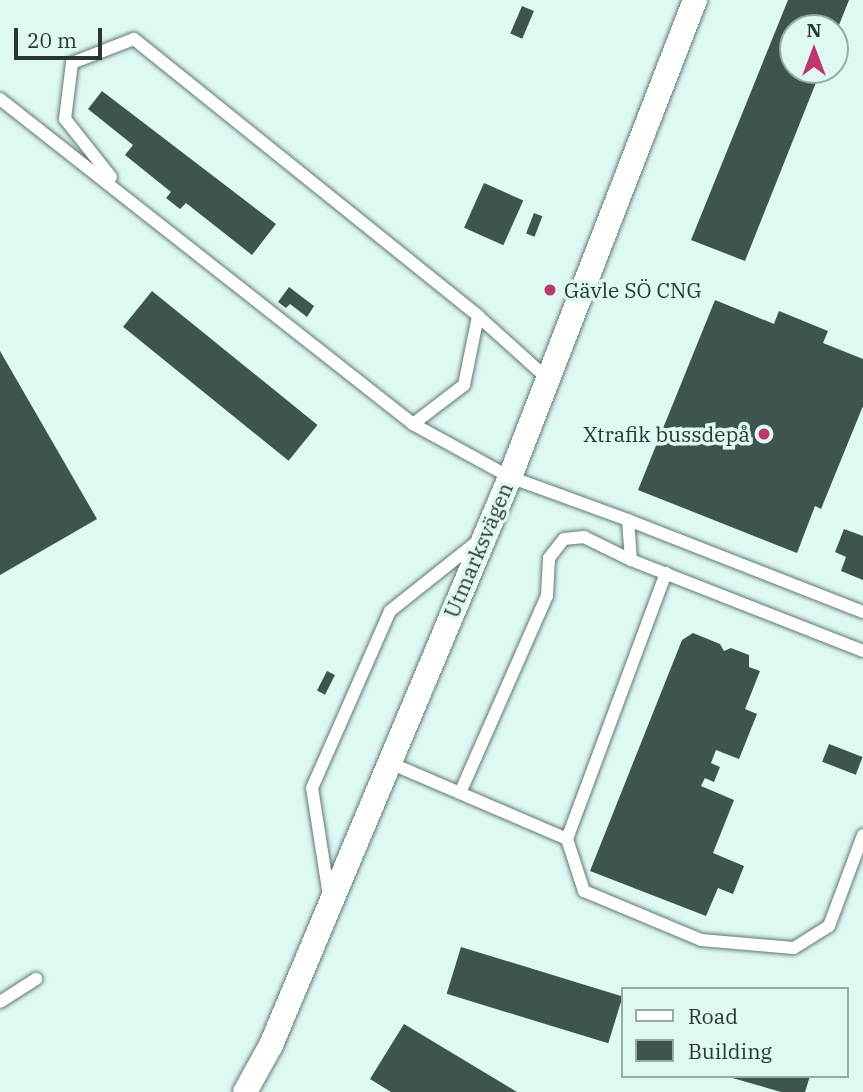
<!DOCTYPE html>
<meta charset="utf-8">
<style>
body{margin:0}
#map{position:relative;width:863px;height:1092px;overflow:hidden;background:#def9f3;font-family:"IBM Plex Serif",serif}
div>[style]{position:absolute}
.building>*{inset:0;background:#3d5450;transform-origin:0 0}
.roads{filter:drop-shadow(0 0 2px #607873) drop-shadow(0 0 2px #607873)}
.service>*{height:12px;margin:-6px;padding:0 6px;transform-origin:6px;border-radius:6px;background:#fff}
.minor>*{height:24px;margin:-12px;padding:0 12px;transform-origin:12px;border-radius:12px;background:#fff}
.dots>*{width:19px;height:19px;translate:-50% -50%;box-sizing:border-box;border:4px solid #def9f3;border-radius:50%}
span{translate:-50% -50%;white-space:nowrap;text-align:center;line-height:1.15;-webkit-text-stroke:7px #def9f3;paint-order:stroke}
.poi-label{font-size:21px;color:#2b3633}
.left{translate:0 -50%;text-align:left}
.right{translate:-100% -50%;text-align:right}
.street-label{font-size:21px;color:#2b3633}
.legend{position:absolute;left:621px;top:987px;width:228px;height:91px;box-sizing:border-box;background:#def9f3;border:2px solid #96aba6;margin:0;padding:9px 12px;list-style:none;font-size:21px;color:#2b3633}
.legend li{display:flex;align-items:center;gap:14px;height:35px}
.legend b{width:35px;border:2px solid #96aba6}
.north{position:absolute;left:779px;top:14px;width:70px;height:70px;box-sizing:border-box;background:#def9f3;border:2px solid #96aba6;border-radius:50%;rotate:0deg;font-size:19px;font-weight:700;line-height:28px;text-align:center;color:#2b3633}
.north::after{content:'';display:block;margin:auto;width:24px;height:32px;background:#c0356c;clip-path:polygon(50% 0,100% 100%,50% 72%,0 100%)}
.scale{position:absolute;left:14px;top:28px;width:88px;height:32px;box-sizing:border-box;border:4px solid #2b3633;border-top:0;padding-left:9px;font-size:21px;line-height:24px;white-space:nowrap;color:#2b3633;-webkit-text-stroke:5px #def9f3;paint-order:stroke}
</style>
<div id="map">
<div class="building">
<i style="clip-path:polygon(788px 0,849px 0,835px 35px,835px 28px,793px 28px,793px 70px,821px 70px,745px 261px,691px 240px)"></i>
<i style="left:522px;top:6px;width:13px;height:30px;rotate:23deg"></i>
<i style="clip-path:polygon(102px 91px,276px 224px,252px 255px,186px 203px,180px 209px,166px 198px,171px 192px,125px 155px,133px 145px,88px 109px)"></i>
<i style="left:484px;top:183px;width:43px;height:49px;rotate:24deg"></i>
<i style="left:534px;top:213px;width:9px;height:22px;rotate:21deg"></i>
<i style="clip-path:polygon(289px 287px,314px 306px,307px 317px,290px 304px,286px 308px,278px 302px)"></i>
<i style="left:152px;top:291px;width:213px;height:46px;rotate:39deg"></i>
<i style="clip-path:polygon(715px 300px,774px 324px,779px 311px,828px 331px,823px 343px,863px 359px,863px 406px,821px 509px,815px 506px,797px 553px,638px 490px)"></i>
<i style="clip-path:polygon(0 351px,97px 519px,0 575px)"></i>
<i style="clip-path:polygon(844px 529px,863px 536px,863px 580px,841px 571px,846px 557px,835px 552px)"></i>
<i style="clip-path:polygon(693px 633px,720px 644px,724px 651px,731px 648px,749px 655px,749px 667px,760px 671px,745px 709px,757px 714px,739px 759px,716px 750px,711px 763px,720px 767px,714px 782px,705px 778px,701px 786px,734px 800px,713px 853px,744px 866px,733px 894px,718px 888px,706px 916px,590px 871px,682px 640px)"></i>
<i style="left:327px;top:671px;width:9px;height:22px;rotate:27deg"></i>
<i style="left:829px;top:744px;width:36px;height:19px;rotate:21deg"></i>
<i style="left:461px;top:947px;width:169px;height:49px;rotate:17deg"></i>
<i style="clip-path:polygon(404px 1024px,517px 1092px,391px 1092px,370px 1079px)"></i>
<i style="clip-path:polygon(810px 1076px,805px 1092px,781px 1092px,729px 1077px)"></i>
</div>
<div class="roads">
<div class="service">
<i style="left:0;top:99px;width:526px;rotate:38.2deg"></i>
<i style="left:413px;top:424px;width:111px;rotate:28.7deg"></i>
<i style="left:510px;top:477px;width:126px;rotate:20deg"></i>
<i style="left:628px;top:520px;width:40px;rotate:85.7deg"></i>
<i style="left:631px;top:560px;width:249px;rotate:21.4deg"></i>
<i style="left:111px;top:177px;width:74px;rotate:-128.4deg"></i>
<i style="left:65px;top:119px;width:56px;rotate:-82.9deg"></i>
<i style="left:72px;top:63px;width:66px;rotate:-21.2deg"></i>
<i style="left:134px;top:39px;width:442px;rotate:38.8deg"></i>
<i style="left:478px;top:316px;width:94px;rotate:42deg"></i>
<i style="left:413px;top:424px;width:64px;rotate:-37.4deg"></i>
<i style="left:464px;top:385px;width:70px;rotate:-78.5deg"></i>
<i style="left:628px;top:520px;width:252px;rotate:21.4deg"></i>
<i style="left:390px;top:763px;width:193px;rotate:23.2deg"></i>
<i style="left:567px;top:839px;width:284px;rotate:-69.6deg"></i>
<i style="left:460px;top:793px;width:215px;rotate:-66.2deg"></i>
<i style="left:547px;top:596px;width:38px;rotate:-87deg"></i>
<i style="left:549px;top:558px;width:24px;rotate:-52deg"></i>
<i style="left:564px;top:539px;width:20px;rotate:-6deg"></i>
<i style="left:584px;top:537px;width:52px;rotate:26.1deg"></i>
<i style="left:567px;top:839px;width:55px;rotate:71.9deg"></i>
<i style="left:584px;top:891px;width:127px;rotate:22.7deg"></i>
<i style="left:701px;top:940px;width:93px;rotate:4.9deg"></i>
<i style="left:794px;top:948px;width:41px;rotate:-32.2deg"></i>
<i style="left:829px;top:926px;width:97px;rotate:-69.5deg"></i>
<i style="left:329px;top:896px;width:109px;rotate:-98.9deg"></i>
<i style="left:312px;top:788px;width:193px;rotate:-66.2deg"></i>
<i style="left:390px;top:611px;width:112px;rotate:-38.5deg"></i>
<i style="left:0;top:1002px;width:43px;rotate:-32.6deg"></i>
</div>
<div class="minor">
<i style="left:245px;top:1092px;width:54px;rotate:-61deg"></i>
<i style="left:271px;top:1045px;width:616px;rotate:-67.18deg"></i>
<i style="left:510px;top:477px;width:512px;rotate:-68.8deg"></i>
</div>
</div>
<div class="dots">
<i style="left:550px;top:290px;background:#c0356c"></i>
<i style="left:764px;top:434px;background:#c0356c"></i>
</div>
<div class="poi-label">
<span class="left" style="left:564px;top:290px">Gävle SÖ CNG</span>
<span class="right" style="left:750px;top:434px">Xtrafik bussdepå</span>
</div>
<div class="street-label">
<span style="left:478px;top:550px;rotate:-67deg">Utmarksvägen</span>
</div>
<ul class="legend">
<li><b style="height:9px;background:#fff"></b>Road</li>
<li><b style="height:19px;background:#3d5450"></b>Building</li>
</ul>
<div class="north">N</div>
<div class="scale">20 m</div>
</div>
